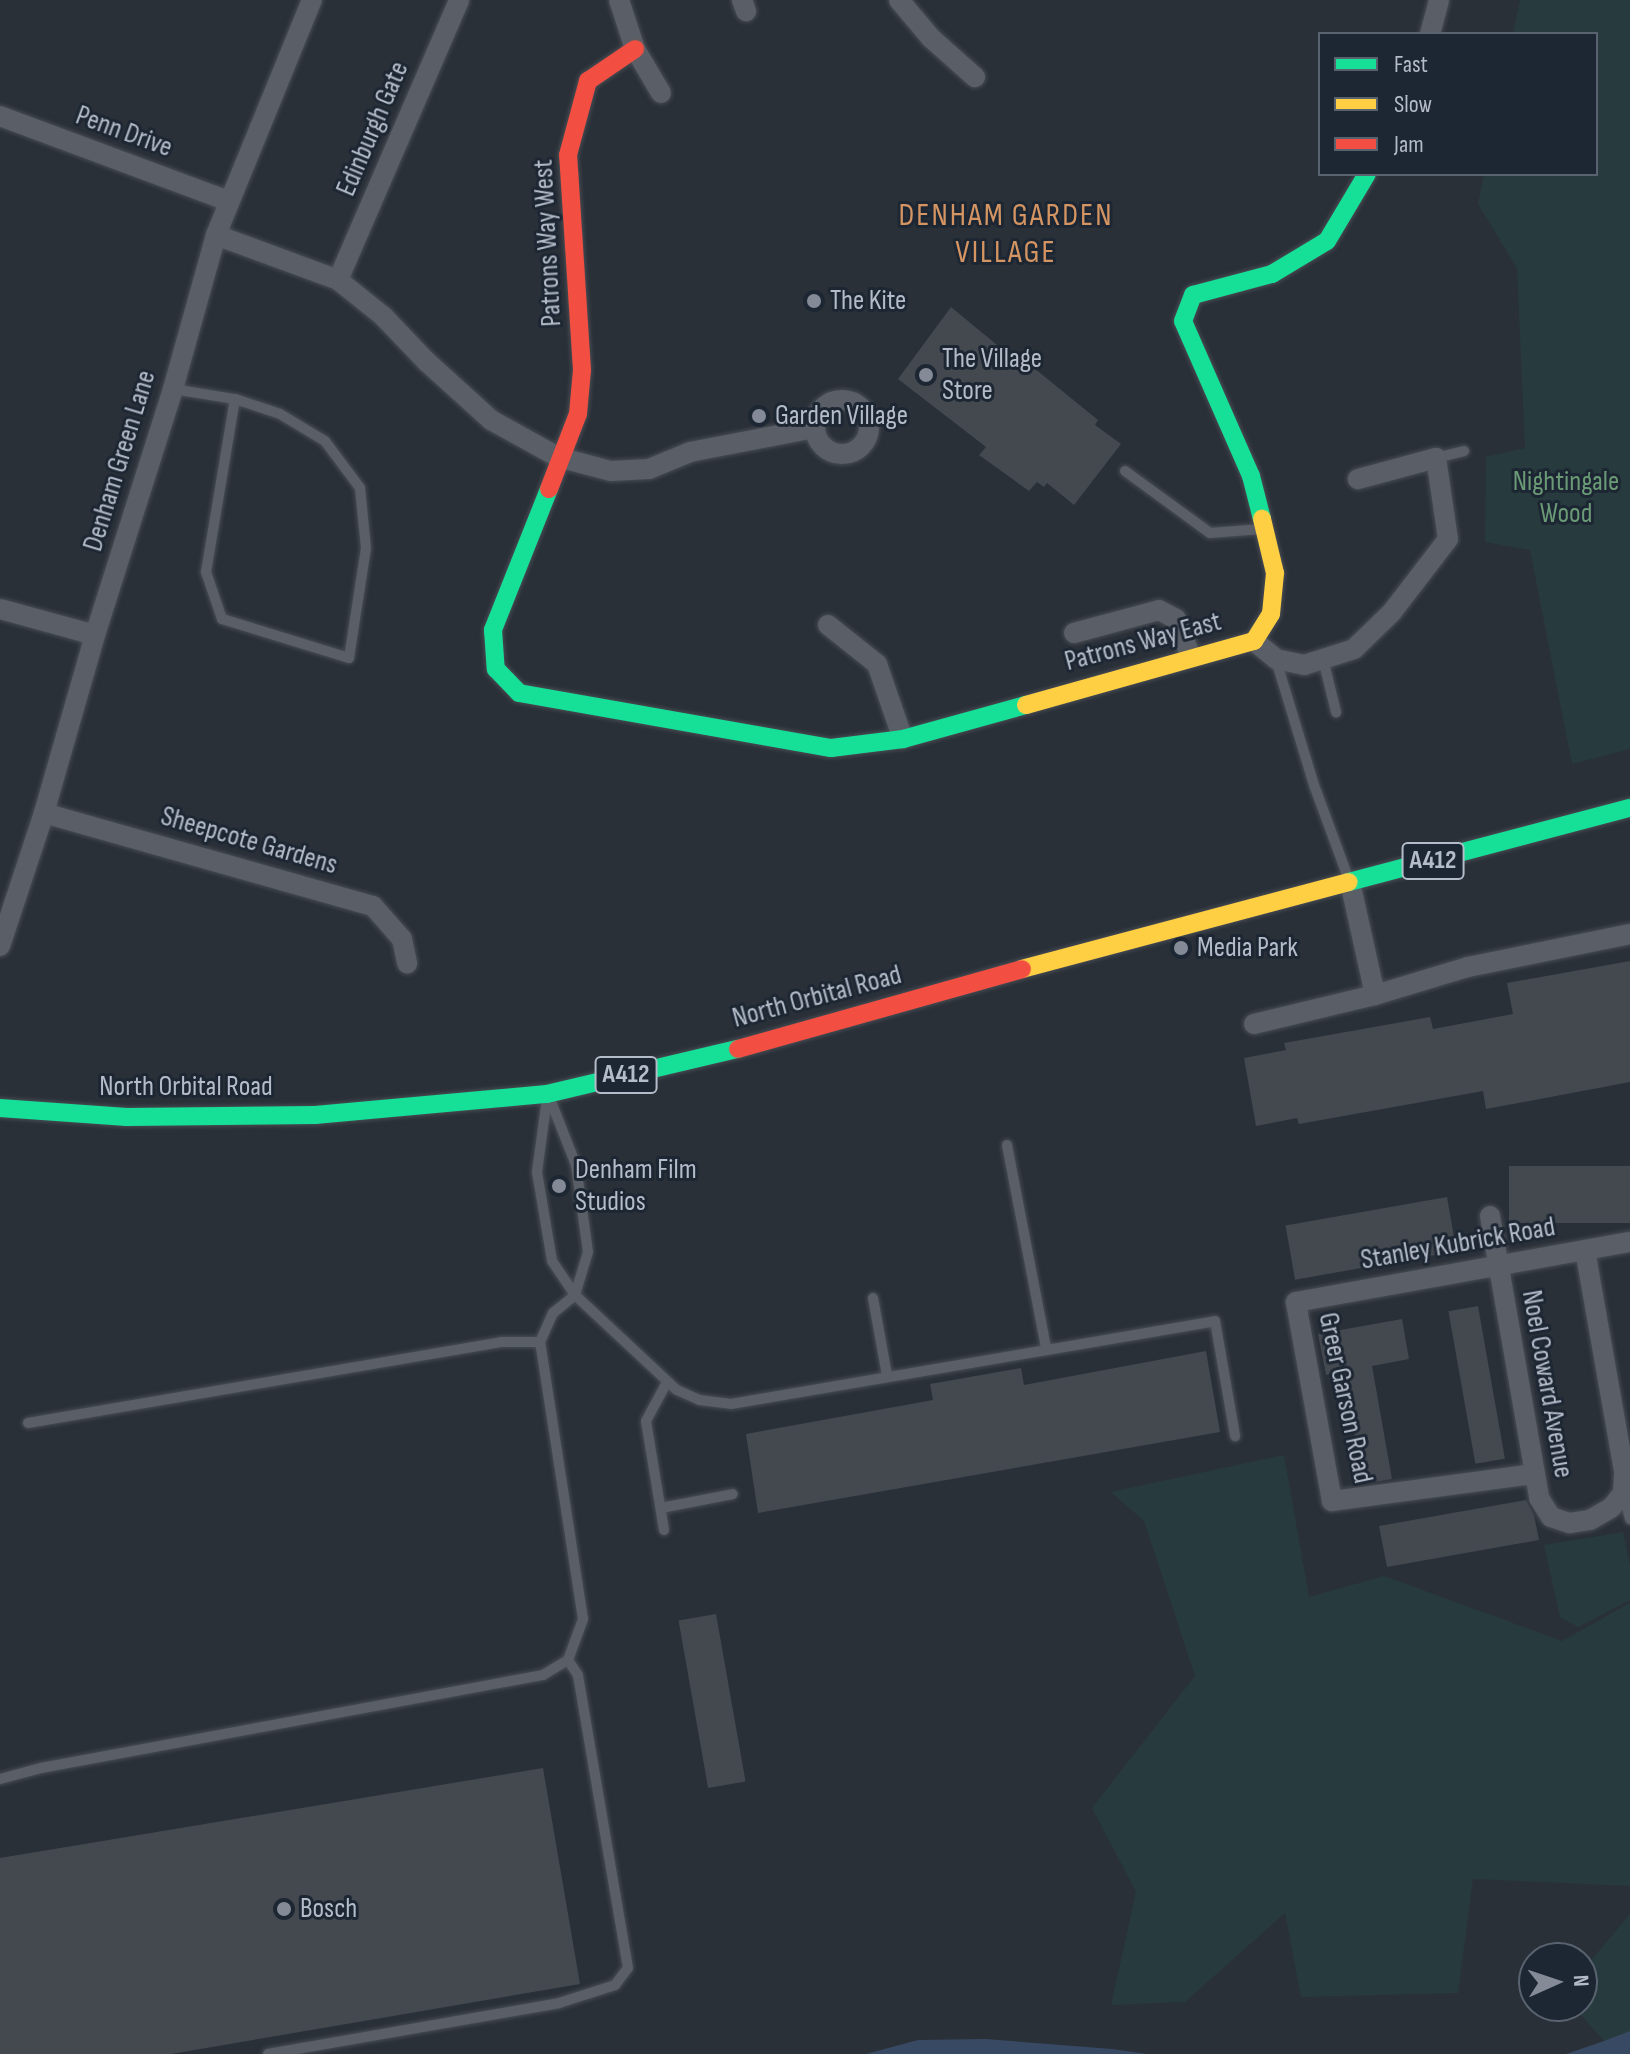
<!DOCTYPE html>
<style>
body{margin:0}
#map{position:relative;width:1630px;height:2054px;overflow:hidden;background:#2a3038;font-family:"Sofia Sans Condensed",sans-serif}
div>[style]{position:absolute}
.green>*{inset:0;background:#273a3e}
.water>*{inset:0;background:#384963}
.building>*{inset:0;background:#444950;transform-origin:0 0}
.roads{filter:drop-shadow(0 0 2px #484c53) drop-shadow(0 0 2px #484c53)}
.lane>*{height:10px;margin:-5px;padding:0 5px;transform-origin:5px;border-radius:5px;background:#5a5e66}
.street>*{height:20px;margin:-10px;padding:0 10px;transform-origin:10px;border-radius:10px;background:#5a5e66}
.street>.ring{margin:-10px;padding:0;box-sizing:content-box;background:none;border:20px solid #5a5e66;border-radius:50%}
.fast>*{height:18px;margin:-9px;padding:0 9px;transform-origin:9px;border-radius:9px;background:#16e098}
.slow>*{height:18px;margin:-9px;padding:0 9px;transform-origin:9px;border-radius:9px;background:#ffcf43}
.jam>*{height:18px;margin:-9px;padding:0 9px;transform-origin:9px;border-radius:9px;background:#f24e42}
.dots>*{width:22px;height:22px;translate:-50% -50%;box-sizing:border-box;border:4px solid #1d2633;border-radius:50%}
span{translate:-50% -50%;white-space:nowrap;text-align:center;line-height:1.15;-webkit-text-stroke:6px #1d2633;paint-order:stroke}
.shield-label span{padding:2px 6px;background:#1d2633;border:2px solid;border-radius:6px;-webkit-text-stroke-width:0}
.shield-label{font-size:26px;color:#b4bcc9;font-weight:700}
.street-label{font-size:28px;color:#b4bcc9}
.poi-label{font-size:28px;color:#b4bcc9}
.left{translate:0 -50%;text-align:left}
.park-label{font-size:28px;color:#6b9a76}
.quarter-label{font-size:32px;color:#d59563;letter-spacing:2px}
.legend{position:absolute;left:1318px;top:32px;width:280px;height:144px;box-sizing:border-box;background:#1d2633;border:2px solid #59626f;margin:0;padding:10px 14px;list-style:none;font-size:24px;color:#b4bcc9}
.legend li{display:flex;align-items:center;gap:16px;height:40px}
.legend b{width:40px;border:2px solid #59626f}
.north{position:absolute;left:1518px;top:1942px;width:80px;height:80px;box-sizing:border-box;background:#1d2633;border:2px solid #59626f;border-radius:50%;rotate:87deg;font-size:22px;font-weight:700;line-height:32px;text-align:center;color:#b4bcc9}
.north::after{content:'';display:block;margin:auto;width:28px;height:36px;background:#848b96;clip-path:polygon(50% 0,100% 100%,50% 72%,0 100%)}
</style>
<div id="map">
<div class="green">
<i style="clip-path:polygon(1520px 0,1630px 0,1630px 749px,1572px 764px,1530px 550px,1485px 542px,1486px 457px,1525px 448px,1517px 268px,1478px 204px,1484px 174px,1596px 174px,1596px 34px,1513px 34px)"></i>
<i style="clip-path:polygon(1284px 1455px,1309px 1597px,1384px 1576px,1562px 1641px,1630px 1603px,1630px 1886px,1473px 1879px,1458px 1993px,1301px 1997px,1285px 1913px,1185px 2002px,1111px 2005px,1136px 1892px,1092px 1808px,1195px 1676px,1144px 1521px,1111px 1492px)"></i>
<i style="clip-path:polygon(1623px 1532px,1630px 1566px,1630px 1600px,1578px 1627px,1560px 1617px,1544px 1545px)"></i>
<i style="clip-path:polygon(1630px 1914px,1630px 2033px,1604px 2041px,1573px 2006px,1582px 2006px,1582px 1971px)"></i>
</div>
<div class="water">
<i style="clip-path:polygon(1630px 2031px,1630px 2054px,1566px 2054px,1604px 2041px)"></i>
<i style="clip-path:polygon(986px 2039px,1112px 2049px,1147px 2054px,866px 2054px,918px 2040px)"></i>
</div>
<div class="building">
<i style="clip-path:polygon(951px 307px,1030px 372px,1034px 368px,1098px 420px,1095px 425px,1121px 444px,1074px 505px,1047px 483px,1044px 487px,1037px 482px,1029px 491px,979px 455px,986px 447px,898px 379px)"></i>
<i style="clip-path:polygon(1630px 961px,1630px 1082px,1486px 1109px,1483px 1091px,1299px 1124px,1297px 1118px,1256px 1126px,1244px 1058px,1286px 1050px,1284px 1043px,1430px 1017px,1433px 1029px,1513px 1014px,1507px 983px)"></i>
<i style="left:1630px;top:1166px;width:57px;height:121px;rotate:90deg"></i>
<i style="left:1447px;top:1197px;width:55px;height:164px;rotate:80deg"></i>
<i style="left:1478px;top:1306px;width:155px;height:30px;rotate:80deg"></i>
<i style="clip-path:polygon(1402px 1319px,1409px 1359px,1372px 1366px,1392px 1479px,1363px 1484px,1344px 1371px,1326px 1375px,1318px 1334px)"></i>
<i style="clip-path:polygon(1206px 1351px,1220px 1432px,758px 1513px,746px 1434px,933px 1400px,930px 1384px,1021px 1368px,1024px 1385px)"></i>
<i style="clip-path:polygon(1526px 1500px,1534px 1515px,1539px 1540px,1387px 1567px,1379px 1526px)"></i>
<i style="left:716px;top:1614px;width:170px;height:38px;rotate:80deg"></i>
<i style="clip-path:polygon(543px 1768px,580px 1984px,171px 2054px,0 2054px,0 1858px)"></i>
</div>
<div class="roads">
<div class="lane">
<i style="left:173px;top:389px;width:63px;rotate:9.2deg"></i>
<i style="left:235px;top:399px;width:47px;rotate:18.4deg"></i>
<i style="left:280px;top:414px;width:52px;rotate:31deg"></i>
<i style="left:325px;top:441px;width:59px;rotate:53.3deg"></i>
<i style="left:360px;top:488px;width:60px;rotate:84.3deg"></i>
<i style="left:366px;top:548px;width:111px;rotate:98.8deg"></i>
<i style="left:349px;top:658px;width:133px;rotate:-162.9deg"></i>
<i style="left:222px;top:619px;width:50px;rotate:-108.8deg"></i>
<i style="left:206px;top:572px;width:175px;rotate:-80.5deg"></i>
<i style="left:1436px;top:458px;width:29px;rotate:-14deg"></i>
<i style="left:1125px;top:471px;width:105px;rotate:36.1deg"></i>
<i style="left:1210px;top:533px;width:52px;rotate:-4.4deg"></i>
<i style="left:1323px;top:659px;width:55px;rotate:76.2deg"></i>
<i style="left:1276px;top:660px;width:131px;rotate:73.1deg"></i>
<i style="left:1314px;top:785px;width:101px;rotate:69.8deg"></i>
<i style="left:547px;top:1098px;width:75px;rotate:97.7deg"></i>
<i style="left:537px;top:1172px;width:90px;rotate:80.4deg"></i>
<i style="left:552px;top:1261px;width:41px;rotate:55.9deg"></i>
<i style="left:575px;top:1295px;width:139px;rotate:43deg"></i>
<i style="left:677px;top:1390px;width:24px;rotate:24deg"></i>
<i style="left:699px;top:1400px;width:32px;rotate:7deg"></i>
<i style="left:731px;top:1404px;width:491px;rotate:-9.7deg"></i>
<i style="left:1215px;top:1321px;width:117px;rotate:80.1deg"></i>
<i style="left:1007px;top:1145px;width:206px;rotate:79.1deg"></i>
<i style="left:873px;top:1298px;width:78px;rotate:79.7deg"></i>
<i style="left:28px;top:1423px;width:480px;rotate:-9.7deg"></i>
<i style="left:501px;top:1342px;width:39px"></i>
<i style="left:1624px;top:1495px;width:25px;rotate:76deg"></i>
<i style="left:661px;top:1508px;width:73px;rotate:-11deg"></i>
<i style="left:664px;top:1530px;width:110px;rotate:-99.4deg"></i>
<i style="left:646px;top:1421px;width:44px;rotate:-61.7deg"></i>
<i style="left:0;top:1779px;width:42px;rotate:-15deg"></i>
<i style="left:41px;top:1768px;width:511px;rotate:-10.5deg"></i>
<i style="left:543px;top:1675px;width:29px;rotate:-31deg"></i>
<i style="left:568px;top:1660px;width:44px;rotate:-69.9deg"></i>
<i style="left:583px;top:1619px;width:280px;rotate:-98.8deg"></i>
<i style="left:540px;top:1342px;width:32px;rotate:-66deg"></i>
<i style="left:553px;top:1313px;width:28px;rotate:-39deg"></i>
<i style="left:575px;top:1295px;width:45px;rotate:-73.2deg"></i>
<i style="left:588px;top:1252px;width:88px;rotate:-97.9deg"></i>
<i style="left:576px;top:1165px;width:71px;rotate:-111.5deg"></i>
<i style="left:268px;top:2054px;width:295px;rotate:-9.9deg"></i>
<i style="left:559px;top:2003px;width:59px;rotate:-17.8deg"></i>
<i style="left:615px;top:1985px;width:21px;rotate:-53deg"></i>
<i style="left:628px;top:1968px;width:297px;rotate:-99.7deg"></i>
<i style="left:578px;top:1675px;width:18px;rotate:-124deg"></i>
</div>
<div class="street">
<i style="left:619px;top:0;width:52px;rotate:71.9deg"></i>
<i style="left:635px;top:49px;width:51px;rotate:59.4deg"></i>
<i style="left:742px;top:0;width:12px;rotate:70deg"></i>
<i style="left:899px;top:0;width:50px;rotate:49.9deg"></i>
<i style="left:931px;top:38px;width:59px;rotate:41.6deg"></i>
<i style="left:1430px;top:34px;width:35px;rotate:-75deg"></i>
<i style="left:0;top:116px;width:244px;rotate:20.4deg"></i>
<i style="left:216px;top:235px;width:130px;rotate:20.2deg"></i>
<i style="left:338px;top:280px;width:58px;rotate:38.7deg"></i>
<i style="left:383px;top:316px;width:62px;rotate:46.3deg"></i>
<i style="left:426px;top:361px;width:88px;rotate:42.2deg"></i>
<i style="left:491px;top:420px;width:77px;rotate:28.9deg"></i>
<i style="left:558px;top:457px;width:55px;rotate:14.8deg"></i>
<i style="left:611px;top:471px;width:38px;rotate:-3deg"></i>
<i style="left:649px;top:469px;width:44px;rotate:-22.5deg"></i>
<i style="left:690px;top:452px;width:127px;rotate:-10.9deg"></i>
<i style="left:338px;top:280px;width:305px;rotate:-66.6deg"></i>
<i class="ring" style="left:815px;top:400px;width:34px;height:34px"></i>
<i style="left:0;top:609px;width:98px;rotate:15.3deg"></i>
<i style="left:828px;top:625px;width:63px;rotate:38.5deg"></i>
<i style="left:877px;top:664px;width:79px;rotate:70.9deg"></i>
<i style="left:1074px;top:633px;width:88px;rotate:-15.1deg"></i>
<i style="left:1159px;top:610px;width:19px;rotate:28deg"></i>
<i style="left:1176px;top:619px;width:41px;rotate:68.5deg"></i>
<i style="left:1254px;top:641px;width:28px;rotate:39deg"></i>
<i style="left:1276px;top:659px;width:29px;rotate:12deg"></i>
<i style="left:1304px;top:665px;width:52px;rotate:-17.7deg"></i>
<i style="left:1354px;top:649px;width:53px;rotate:-44.2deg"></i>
<i style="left:1392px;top:612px;width:92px;rotate:-52.5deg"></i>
<i style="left:1448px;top:539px;width:82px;rotate:-98.4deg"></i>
<i style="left:1436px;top:458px;width:81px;rotate:164.9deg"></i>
<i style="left:44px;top:813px;width:342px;rotate:15.8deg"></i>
<i style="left:373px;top:906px;width:44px;rotate:48.7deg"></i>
<i style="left:402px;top:939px;width:25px;rotate:78deg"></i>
<i style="left:1350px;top:882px;width:116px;rotate:77.5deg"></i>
<i style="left:0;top:946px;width:140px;rotate:-71.7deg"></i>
<i style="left:44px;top:813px;width:185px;rotate:-74deg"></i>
<i style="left:95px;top:635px;width:258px;rotate:-72.4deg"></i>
<i style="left:173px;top:389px;width:160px;rotate:-74.4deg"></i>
<i style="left:216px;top:235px;width:254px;rotate:-67.8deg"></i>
<i style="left:1254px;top:1024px;width:124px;rotate:-13.5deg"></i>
<i style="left:1375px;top:995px;width:97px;rotate:-16.8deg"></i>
<i style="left:1468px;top:967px;width:165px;rotate:-11.5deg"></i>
<i style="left:1490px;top:1216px;width:286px;rotate:80.1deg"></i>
<i style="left:1539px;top:1498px;width:22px;rotate:58deg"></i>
<i style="left:1551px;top:1517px;width:20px;rotate:18deg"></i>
<i style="left:1570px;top:1523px;width:20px;rotate:-9deg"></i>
<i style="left:1590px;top:1520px;width:24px;rotate:-30deg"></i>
<i style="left:1611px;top:1508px;width:19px;rotate:-51deg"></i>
<i style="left:1623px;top:1493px;width:22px;rotate:-87deg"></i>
<i style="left:1624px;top:1471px;width:224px;rotate:-100deg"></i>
<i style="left:1534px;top:1474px;width:204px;rotate:172.4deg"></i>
<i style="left:1332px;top:1501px;width:202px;rotate:-100.3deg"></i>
<i style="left:1296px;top:1302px;width:339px;rotate:-10.2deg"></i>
</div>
<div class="fast">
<i style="left:549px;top:489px;width:152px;rotate:111.7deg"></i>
<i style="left:493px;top:630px;width:39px;rotate:86deg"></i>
<i style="left:496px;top:669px;width:33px;rotate:46deg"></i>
<i style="left:519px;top:693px;width:317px;rotate:10deg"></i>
<i style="left:831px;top:748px;width:73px;rotate:-7.1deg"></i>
<i style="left:903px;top:739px;width:128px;rotate:-15.5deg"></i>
<i style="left:1262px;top:519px;width:44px;rotate:-104.3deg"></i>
<i style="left:1251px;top:476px;width:169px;rotate:-113.7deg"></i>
<i style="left:1183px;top:321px;width:28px;rotate:-69deg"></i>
<i style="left:1193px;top:295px;width:82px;rotate:-14.9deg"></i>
<i style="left:1272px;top:274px;width:64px;rotate:-31deg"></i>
<i style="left:1327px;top:241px;width:78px;rotate:-59.2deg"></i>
<i style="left:1349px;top:882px;width:291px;rotate:-14.8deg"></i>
<i style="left:0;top:1108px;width:127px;rotate:4.1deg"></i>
<i style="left:127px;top:1117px;width:188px;rotate:-0.6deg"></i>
<i style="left:315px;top:1115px;width:233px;rotate:-5.2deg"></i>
<i style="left:547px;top:1094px;width:196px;rotate:-13.3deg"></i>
</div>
<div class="slow">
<i style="left:1026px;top:705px;width:237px;rotate:-15.7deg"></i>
<i style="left:1254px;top:641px;width:32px;rotate:-58deg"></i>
<i style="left:1271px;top:614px;width:41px;rotate:-84.4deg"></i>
<i style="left:1275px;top:573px;width:56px;rotate:-103.5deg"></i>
<i style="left:1022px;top:969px;width:338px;rotate:-14.9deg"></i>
</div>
<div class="jam">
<i style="left:549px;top:489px;width:80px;rotate:-68.9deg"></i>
<i style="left:578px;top:414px;width:44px;rotate:-84.8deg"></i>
<i style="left:582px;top:370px;width:215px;rotate:-93.7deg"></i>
<i style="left:568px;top:155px;width:77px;rotate:-74.9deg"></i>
<i style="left:588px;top:81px;width:57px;rotate:-34.2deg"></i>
<i style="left:738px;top:1049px;width:295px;rotate:-15.7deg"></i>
</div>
</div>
<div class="dots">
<i style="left:814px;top:301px;background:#848b96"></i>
<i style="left:926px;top:375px;background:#848b96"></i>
<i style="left:759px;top:416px;background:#848b96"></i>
<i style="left:1181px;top:948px;background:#848b96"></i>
<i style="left:559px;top:1186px;background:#848b96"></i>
<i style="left:284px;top:1909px;background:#848b96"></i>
</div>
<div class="shield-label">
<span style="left:1433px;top:861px">A412</span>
<span style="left:626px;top:1075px">A412</span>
</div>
<div class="street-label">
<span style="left:373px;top:129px;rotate:-67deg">Edinburgh Gate</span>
<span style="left:124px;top:132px;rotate:20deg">Penn Drive</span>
<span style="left:548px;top:243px;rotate:-93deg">Patrons Way West</span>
<span style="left:120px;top:461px;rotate:-73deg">Denham Green Lane</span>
<span style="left:1143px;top:642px;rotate:-15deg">Patrons Way East</span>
<span style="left:249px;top:841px;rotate:16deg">Sheepcote Gardens</span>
<span style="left:817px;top:997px;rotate:-15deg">North Orbital Road</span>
<span style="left:186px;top:1087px">North Orbital Road</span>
<span style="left:1458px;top:1244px;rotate:-10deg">Stanley Kubrick Road</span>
<span style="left:1547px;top:1384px;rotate:80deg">Noel Coward Avenue</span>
<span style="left:1345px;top:1398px;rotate:78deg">Greer Garson Road</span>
</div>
<div class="poi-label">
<span class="left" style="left:830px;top:301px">The Kite</span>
<span class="left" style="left:942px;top:375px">The Village<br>Store</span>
<span class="left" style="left:775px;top:416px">Garden Village</span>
<span class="left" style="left:1197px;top:948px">Media Park</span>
<span class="left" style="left:575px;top:1186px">Denham Film<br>Studios</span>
<span class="left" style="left:300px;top:1909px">Bosch</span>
</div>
<div class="park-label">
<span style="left:1566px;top:498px">Nightingale<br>Wood</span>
</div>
<div class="quarter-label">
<span style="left:1006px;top:235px">DENHAM GARDEN<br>VILLAGE</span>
</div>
<ul class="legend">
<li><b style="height:10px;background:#16e098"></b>Fast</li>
<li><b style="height:10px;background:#ffcf43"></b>Slow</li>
<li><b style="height:10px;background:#f24e42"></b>Jam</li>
</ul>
<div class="north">N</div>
</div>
